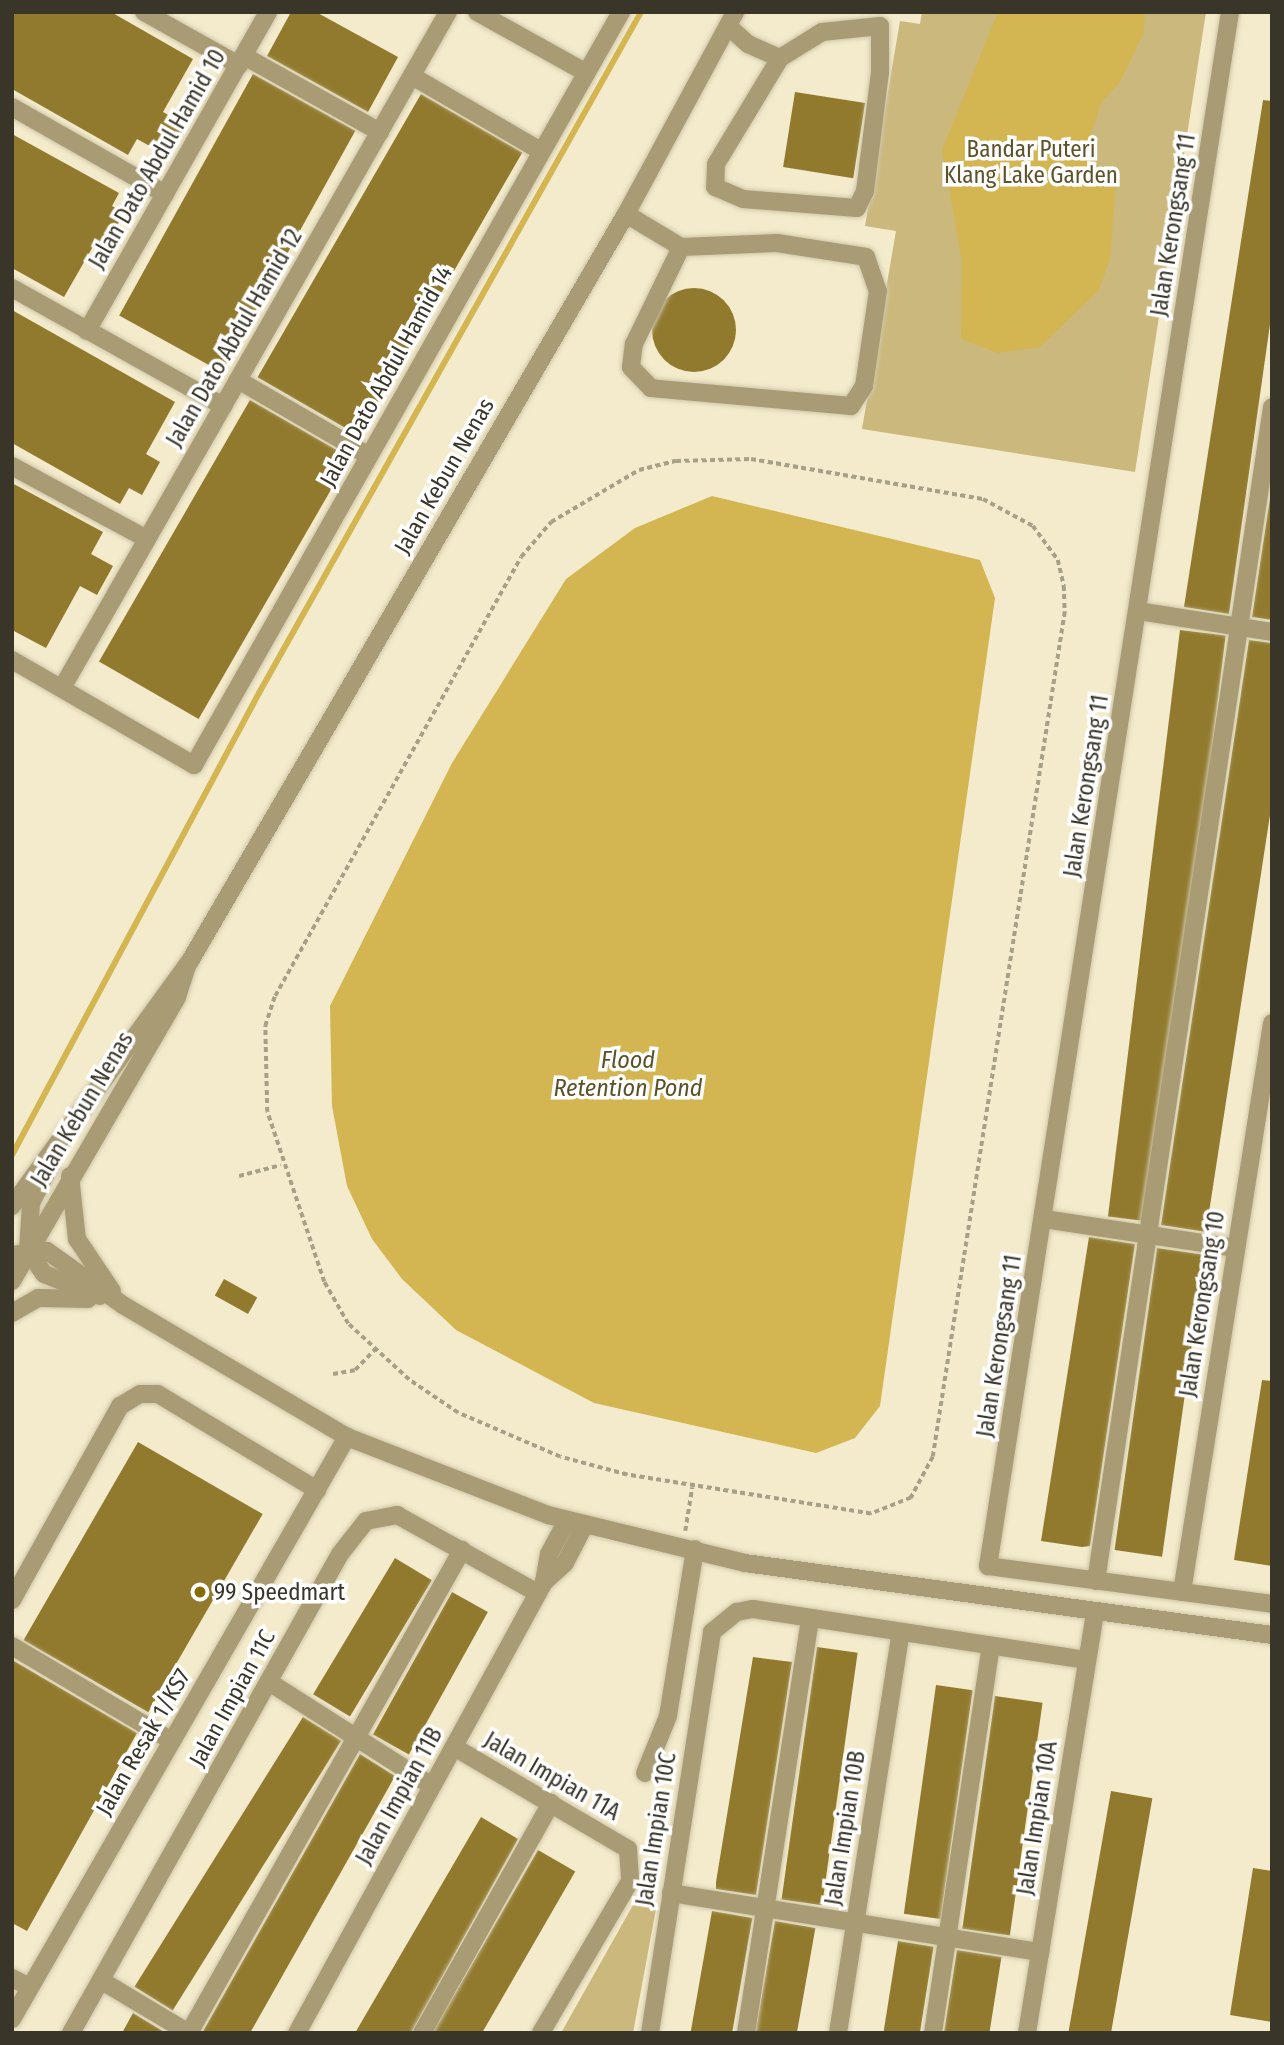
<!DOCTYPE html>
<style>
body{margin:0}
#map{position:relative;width:1284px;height:2045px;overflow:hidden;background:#f4ebcc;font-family:"Fira Sans Condensed",sans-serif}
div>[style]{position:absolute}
.green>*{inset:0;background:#cbb87c}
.water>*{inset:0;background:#d3b652}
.stream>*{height:6px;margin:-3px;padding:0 3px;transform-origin:3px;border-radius:3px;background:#d3b652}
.building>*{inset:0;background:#917a2e;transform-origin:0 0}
.round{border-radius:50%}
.path>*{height:3.5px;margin-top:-1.75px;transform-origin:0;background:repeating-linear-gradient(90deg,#a7a089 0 5px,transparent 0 8.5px)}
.roads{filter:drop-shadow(0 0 2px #cfc7ab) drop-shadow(0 0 2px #cfc7ab)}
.minor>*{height:18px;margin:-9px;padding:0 9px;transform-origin:9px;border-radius:9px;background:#a99c75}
.dots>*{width:19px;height:19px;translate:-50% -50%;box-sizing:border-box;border:4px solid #fff;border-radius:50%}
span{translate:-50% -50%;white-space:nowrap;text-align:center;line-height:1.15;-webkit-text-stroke:7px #fff;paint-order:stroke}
.park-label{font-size:23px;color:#5f5229}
.street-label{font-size:23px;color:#393529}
.poi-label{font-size:23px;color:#393529}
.left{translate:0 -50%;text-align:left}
.water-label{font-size:24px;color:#5d5127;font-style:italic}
.frame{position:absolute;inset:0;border:14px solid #393529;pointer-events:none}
</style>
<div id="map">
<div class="green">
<i style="clip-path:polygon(922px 12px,1206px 12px,1135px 472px,862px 429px,896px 231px,865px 226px,900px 21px,920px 24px)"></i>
<i style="clip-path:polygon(637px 1898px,656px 1909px,633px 2033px,561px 2033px)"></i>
</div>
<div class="water">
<i style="clip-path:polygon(998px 12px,1145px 12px,1143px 34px,1120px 82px,1101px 103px,1091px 133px,1092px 159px,1116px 183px,1110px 259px,1099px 290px,1040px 347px,998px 353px,961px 339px,962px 261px,942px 150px)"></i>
<i style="clip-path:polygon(712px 496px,980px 560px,995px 598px,880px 1406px,855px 1438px,816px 1453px,594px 1403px,456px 1330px,402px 1279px,372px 1239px,347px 1186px,332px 1106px,330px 1006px,452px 763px,566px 579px,635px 528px)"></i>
</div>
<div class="stream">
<i style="left:12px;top:1155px;width:524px;rotate:-61.87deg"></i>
<i style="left:259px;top:693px;width:781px;rotate:-60.71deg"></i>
</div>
<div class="building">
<i style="clip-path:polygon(12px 12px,111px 12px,193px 59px,163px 112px,186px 125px,168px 156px,137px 139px,128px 155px,12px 89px)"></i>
<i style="clip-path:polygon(291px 12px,316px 12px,398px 57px,368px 112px,267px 56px)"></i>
<i style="left:253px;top:74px;width:117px;height:276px;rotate:29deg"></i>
<i style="left:795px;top:92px;width:71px;height:76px;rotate:9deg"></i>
<i style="left:421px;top:94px;width:117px;height:327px;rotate:30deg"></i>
<i style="clip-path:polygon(1263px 100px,1272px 101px,1272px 310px,1229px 614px,1184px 607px)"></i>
<i style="clip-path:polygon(12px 134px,119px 193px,112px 206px,124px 213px,105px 248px,95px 243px,64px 297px,12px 268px)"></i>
<i class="round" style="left:652px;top:288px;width:84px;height:84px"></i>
<i style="clip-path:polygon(12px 310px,175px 402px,146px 454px,160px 462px,142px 495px,129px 488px,120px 504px,12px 443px)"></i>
<i style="left:250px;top:400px;width:115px;height:302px;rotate:30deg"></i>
<i style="clip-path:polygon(12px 483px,103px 532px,91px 554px,113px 566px,97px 595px,80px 586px,46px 648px,12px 630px)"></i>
<i style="clip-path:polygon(1272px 485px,1272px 620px,1252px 617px)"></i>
<i style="left:1180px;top:630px;width:46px;height:591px;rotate:7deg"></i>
<i style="clip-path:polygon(1249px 640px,1272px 643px,1272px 802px,1206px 1232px,1161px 1225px)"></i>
<i style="clip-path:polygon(1089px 1237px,1135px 1244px,1090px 1546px,1082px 1547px,1041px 1541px)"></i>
<i style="left:1157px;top:1248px;width:48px;height:305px;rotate:8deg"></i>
<i style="left:224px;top:1279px;width:38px;height:19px;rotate:29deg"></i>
<i style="clip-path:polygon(1262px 1380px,1272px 1381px,1272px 1566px,1234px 1560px)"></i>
<i style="left:138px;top:1442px;width:144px;height:229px;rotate:30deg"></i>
<i style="left:395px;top:1558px;width:43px;height:159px;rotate:31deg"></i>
<i style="left:452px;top:1592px;width:41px;height:163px;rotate:29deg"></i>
<i style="left:817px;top:1647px;width:41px;height:255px;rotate:8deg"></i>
<i style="clip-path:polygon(753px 1657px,792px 1662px,756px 1895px,716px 1889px,716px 1882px)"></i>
<i style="clip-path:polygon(14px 1661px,137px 1733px,27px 1931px,12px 1923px)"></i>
<i style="left:936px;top:1685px;width:37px;height:231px;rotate:8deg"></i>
<i style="left:995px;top:1696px;width:48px;height:235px;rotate:8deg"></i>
<i style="left:303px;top:1717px;width:45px;height:318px;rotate:32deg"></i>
<i style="clip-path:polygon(360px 1754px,395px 1776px,376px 1810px,250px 2033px,202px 2033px)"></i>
<i style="left:1111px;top:1791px;width:42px;height:245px;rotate:10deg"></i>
<i style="clip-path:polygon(481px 1817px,518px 1839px,411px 2033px,355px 2033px)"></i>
<i style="left:538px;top:1850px;width:43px;height:210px;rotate:30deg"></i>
<i style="clip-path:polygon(1253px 1868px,1272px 1871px,1272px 2022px,1230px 2015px)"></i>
<i style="left:712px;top:1911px;width:41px;height:123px;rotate:10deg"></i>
<i style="left:775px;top:1921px;width:41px;height:113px;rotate:10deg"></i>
<i style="left:898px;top:1941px;width:36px;height:93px;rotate:9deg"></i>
<i style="left:957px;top:1950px;width:45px;height:84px;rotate:9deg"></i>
<i style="clip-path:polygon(133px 2013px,166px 2033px,122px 2033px)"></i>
</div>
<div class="path">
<i style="left:751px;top:459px;width:235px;rotate:9.8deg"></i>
<i style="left:983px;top:499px;width:57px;rotate:28.4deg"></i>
<i style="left:1033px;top:526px;width:42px;rotate:53.7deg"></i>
<i style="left:1058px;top:560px;width:27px;rotate:77deg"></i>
<i style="left:1064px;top:586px;width:26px;rotate:88deg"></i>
<i style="left:1065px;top:612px;width:855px;rotate:98.88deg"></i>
<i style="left:933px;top:1457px;width:47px;rotate:118.2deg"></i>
<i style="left:911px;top:1498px;width:43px;rotate:158.2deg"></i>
<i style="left:871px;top:1514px;width:247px;rotate:-170.9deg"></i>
<i style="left:627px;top:1475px;width:69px;rotate:-165deg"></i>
<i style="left:560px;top:1457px;width:111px;rotate:-156.7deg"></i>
<i style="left:458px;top:1413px;width:59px;rotate:-146deg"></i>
<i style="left:409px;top:1380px;width:83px;rotate:-137.4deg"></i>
<i style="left:348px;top:1324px;width:48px;rotate:-119.7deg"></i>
<i style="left:324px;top:1282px;width:179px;rotate:-108.5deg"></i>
<i style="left:267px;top:1112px;width:86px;rotate:-91.3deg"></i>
<i style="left:265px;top:1026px;width:32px;rotate:-72deg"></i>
<i style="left:275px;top:996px;width:503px;rotate:-60.74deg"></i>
<i style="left:521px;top:557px;width:46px;rotate:-49.4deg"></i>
<i style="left:551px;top:522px;width:102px;rotate:-30.6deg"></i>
<i style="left:639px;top:470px;width:38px;rotate:-14deg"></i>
<i style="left:676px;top:461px;width:75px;rotate:-1.5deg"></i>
<i style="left:239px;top:1176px;width:43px;rotate:-14.7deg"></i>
<i style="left:333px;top:1374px;width:22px;rotate:-10deg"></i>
<i style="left:355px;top:1370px;width:28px;rotate:-46deg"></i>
<i style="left:685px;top:1531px;width:44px;rotate:-80.8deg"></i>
</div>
<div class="roads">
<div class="minor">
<i style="left:144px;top:12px;width:109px;rotate:29.2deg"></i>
<i style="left:477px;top:12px;width:124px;rotate:29.1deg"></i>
<i style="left:1230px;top:12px;width:1573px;rotate:98.85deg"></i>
<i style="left:988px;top:1566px;width:287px;rotate:7.6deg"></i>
<i style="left:728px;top:26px;width:27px;rotate:42deg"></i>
<i style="left:748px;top:44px;width:35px;rotate:24deg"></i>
<i style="left:780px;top:58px;width:124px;rotate:121.1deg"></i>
<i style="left:716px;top:164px;width:23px;rotate:92deg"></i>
<i style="left:715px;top:187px;width:30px;rotate:23deg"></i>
<i style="left:743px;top:199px;width:114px;rotate:4.5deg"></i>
<i style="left:857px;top:208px;width:19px;rotate:-65deg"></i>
<i style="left:865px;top:191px;width:120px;rotate:-82.8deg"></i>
<i style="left:880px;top:72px;width:46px;rotate:-90deg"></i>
<i style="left:880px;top:26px;width:58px;rotate:174.1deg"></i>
<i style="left:822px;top:32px;width:49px;rotate:148.2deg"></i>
<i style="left:244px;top:56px;width:156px;rotate:29.2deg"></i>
<i style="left:412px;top:76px;width:149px;rotate:30.2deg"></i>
<i style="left:12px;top:107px;width:176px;rotate:29.6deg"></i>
<i style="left:626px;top:214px;width:64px;rotate:31deg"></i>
<i style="left:681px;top:247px;width:96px;rotate:-2.4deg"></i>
<i style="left:777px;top:243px;width:90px;rotate:8.9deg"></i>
<i style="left:866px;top:257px;width:36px;rotate:71deg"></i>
<i style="left:878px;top:291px;width:96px;rotate:98.4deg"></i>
<i style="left:864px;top:386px;width:24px;rotate:123deg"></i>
<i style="left:851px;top:406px;width:201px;rotate:-174.9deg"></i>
<i style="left:651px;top:388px;width:29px;rotate:-134deg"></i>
<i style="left:631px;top:367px;width:23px;rotate:-83deg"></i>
<i style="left:634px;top:344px;width:108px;rotate:-64.1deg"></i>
<i style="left:12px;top:288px;width:242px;rotate:29.2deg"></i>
<i style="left:87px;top:331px;width:367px;rotate:-60.4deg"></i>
<i style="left:238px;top:380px;width:151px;rotate:30.1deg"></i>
<i style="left:12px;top:466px;width:153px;rotate:28.4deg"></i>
<i style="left:1138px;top:611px;width:136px;rotate:8.9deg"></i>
<i style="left:12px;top:660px;width:210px;rotate:30deg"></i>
<i style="left:194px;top:765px;width:866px;rotate:-60.44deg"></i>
<i style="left:62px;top:688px;width:778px;rotate:-60.27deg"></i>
<i style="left:50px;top:1166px;width:42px;rotate:117.2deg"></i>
<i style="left:31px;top:1203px;width:48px;rotate:93.6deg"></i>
<i style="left:28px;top:1251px;width:28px;rotate:55deg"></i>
<i style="left:44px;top:1274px;width:60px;rotate:21.4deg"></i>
<i style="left:70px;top:1176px;width:63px;rotate:83.7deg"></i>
<i style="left:77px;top:1239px;width:63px;rotate:56.1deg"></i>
<i style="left:12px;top:1206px;width:303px;rotate:-54deg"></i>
<i style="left:190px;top:961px;width:865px;rotate:-59.73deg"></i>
<i style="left:626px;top:214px;width:230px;rotate:-61.6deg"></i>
<i style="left:1044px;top:1219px;width:194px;rotate:8.6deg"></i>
<i style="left:12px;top:1255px;width:35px;rotate:-7deg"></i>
<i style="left:47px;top:1251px;width:93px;rotate:35.4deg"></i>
<i style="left:123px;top:1305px;width:260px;rotate:30.5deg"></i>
<i style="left:347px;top:1437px;width:216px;rotate:21.2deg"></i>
<i style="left:548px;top:1515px;width:203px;rotate:13.7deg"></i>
<i style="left:745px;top:1563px;width:532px;rotate:7.78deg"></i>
<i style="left:12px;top:1281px;width:328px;rotate:-59.8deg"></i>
<i style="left:177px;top:997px;width:32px;rotate:-72deg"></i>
<i style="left:12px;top:1313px;width:30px;rotate:-30deg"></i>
<i style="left:38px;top:1298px;width:50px;rotate:1.1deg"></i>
<i style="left:1096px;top:1581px;width:1187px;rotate:-81.47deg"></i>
<i style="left:544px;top:1582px;width:28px;rotate:-80deg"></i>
<i style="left:549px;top:1554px;width:38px;rotate:-62deg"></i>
<i style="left:1182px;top:1592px;width:576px;rotate:-81.01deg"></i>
<i style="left:12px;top:1600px;width:222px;rotate:-60.9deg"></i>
<i style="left:120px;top:1406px;width:23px;rotate:-31deg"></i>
<i style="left:140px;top:1394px;width:18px"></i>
<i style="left:158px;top:1394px;width:186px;rotate:31.1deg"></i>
<i style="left:12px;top:1646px;width:186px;rotate:30.7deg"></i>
<i style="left:269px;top:1682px;width:193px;rotate:32.5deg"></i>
<i style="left:454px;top:1747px;width:202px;rotate:30.4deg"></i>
<i style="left:628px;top:1849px;width:32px;rotate:86deg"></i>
<i style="left:630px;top:1881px;width:176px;rotate:120.4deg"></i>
<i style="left:645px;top:1773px;width:61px;rotate:-68deg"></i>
<i style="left:668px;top:1716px;width:169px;rotate:-80.8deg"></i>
<i style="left:671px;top:1893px;width:374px;rotate:9.1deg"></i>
<i style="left:12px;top:1978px;width:20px;rotate:27deg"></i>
<i style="left:102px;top:1981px;width:101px;rotate:30.9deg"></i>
<i style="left:189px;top:2033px;width:555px;rotate:-60.52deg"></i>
<i style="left:12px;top:2019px;width:672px;rotate:-60.08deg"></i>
<i style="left:71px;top:2033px;width:549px;rotate:-60.68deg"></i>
<i style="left:340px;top:1554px;width:42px;rotate:-51.8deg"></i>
<i style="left:366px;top:1521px;width:32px;rotate:-11deg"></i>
<i style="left:397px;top:1515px;width:161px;rotate:29deg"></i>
<i style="left:297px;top:2033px;width:514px;rotate:-61.29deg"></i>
<i style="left:544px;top:1582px;width:28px;rotate:-42deg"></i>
<i style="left:565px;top:1563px;width:42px;rotate:-62.8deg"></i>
<i style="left:422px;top:2033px;width:264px;rotate:-60.7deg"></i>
<i style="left:650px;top:2033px;width:406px;rotate:-81.2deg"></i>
<i style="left:712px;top:1632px;width:32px;rotate:-39deg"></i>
<i style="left:737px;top:1612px;width:16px;rotate:-11deg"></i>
<i style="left:753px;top:1609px;width:338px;rotate:8.7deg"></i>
<i style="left:746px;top:2033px;width:420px;rotate:-81.2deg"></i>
<i style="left:838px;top:2033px;width:406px;rotate:-81.1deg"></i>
<i style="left:933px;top:2033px;width:391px;rotate:-81.5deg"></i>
<i style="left:1027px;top:2033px;width:426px;rotate:-80.8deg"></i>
</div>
</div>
<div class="dots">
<i style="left:200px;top:1592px;background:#856c09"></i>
</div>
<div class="park-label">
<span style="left:1031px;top:162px">Bandar Puteri<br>Klang Lake Garden</span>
</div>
<div class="street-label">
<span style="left:157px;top:159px;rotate:-60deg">Jalan Dato Abdul Hamid 10</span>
<span style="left:1173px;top:225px;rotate:-81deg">Jalan Kerongsang 11</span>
<span style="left:234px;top:338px;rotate:-60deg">Jalan Dato Abdul Hamid 12</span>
<span style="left:386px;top:376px;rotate:-61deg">Jalan Dato Abdul Hamid 14</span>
<span style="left:444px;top:476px;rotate:-60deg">Jalan Kebun Nenas</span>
<span style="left:1086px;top:786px;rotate:-81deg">Jalan Kerongsang 11</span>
<span style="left:82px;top:1109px;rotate:-59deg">Jalan Kebun Nenas</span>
<span style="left:1202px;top:1304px;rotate:-81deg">Jalan Kerongsang 10</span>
<span style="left:999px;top:1346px;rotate:-81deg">Jalan Kerongsang 11</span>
<span style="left:232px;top:1698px;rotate:-61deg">Jalan Impian 11C</span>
<span style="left:143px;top:1742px;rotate:-60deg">Jalan Resak 1/KS7</span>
<span style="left:552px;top:1776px;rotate:30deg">Jalan Impian 11A</span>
<span style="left:399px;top:1796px;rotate:-61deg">Jalan Impian 11B</span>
<span style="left:1037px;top:1818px;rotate:-81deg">Jalan Impian 10A</span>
<span style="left:845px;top:1828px;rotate:-81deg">Jalan Impian 10B</span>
<span style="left:656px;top:1829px;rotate:-81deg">Jalan Impian 10C</span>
</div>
<div class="poi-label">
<span class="left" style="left:214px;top:1592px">99 Speedmart</span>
</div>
<div class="water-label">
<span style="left:628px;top:1075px">Flood<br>Retention Pond</span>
</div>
<div class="frame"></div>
</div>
